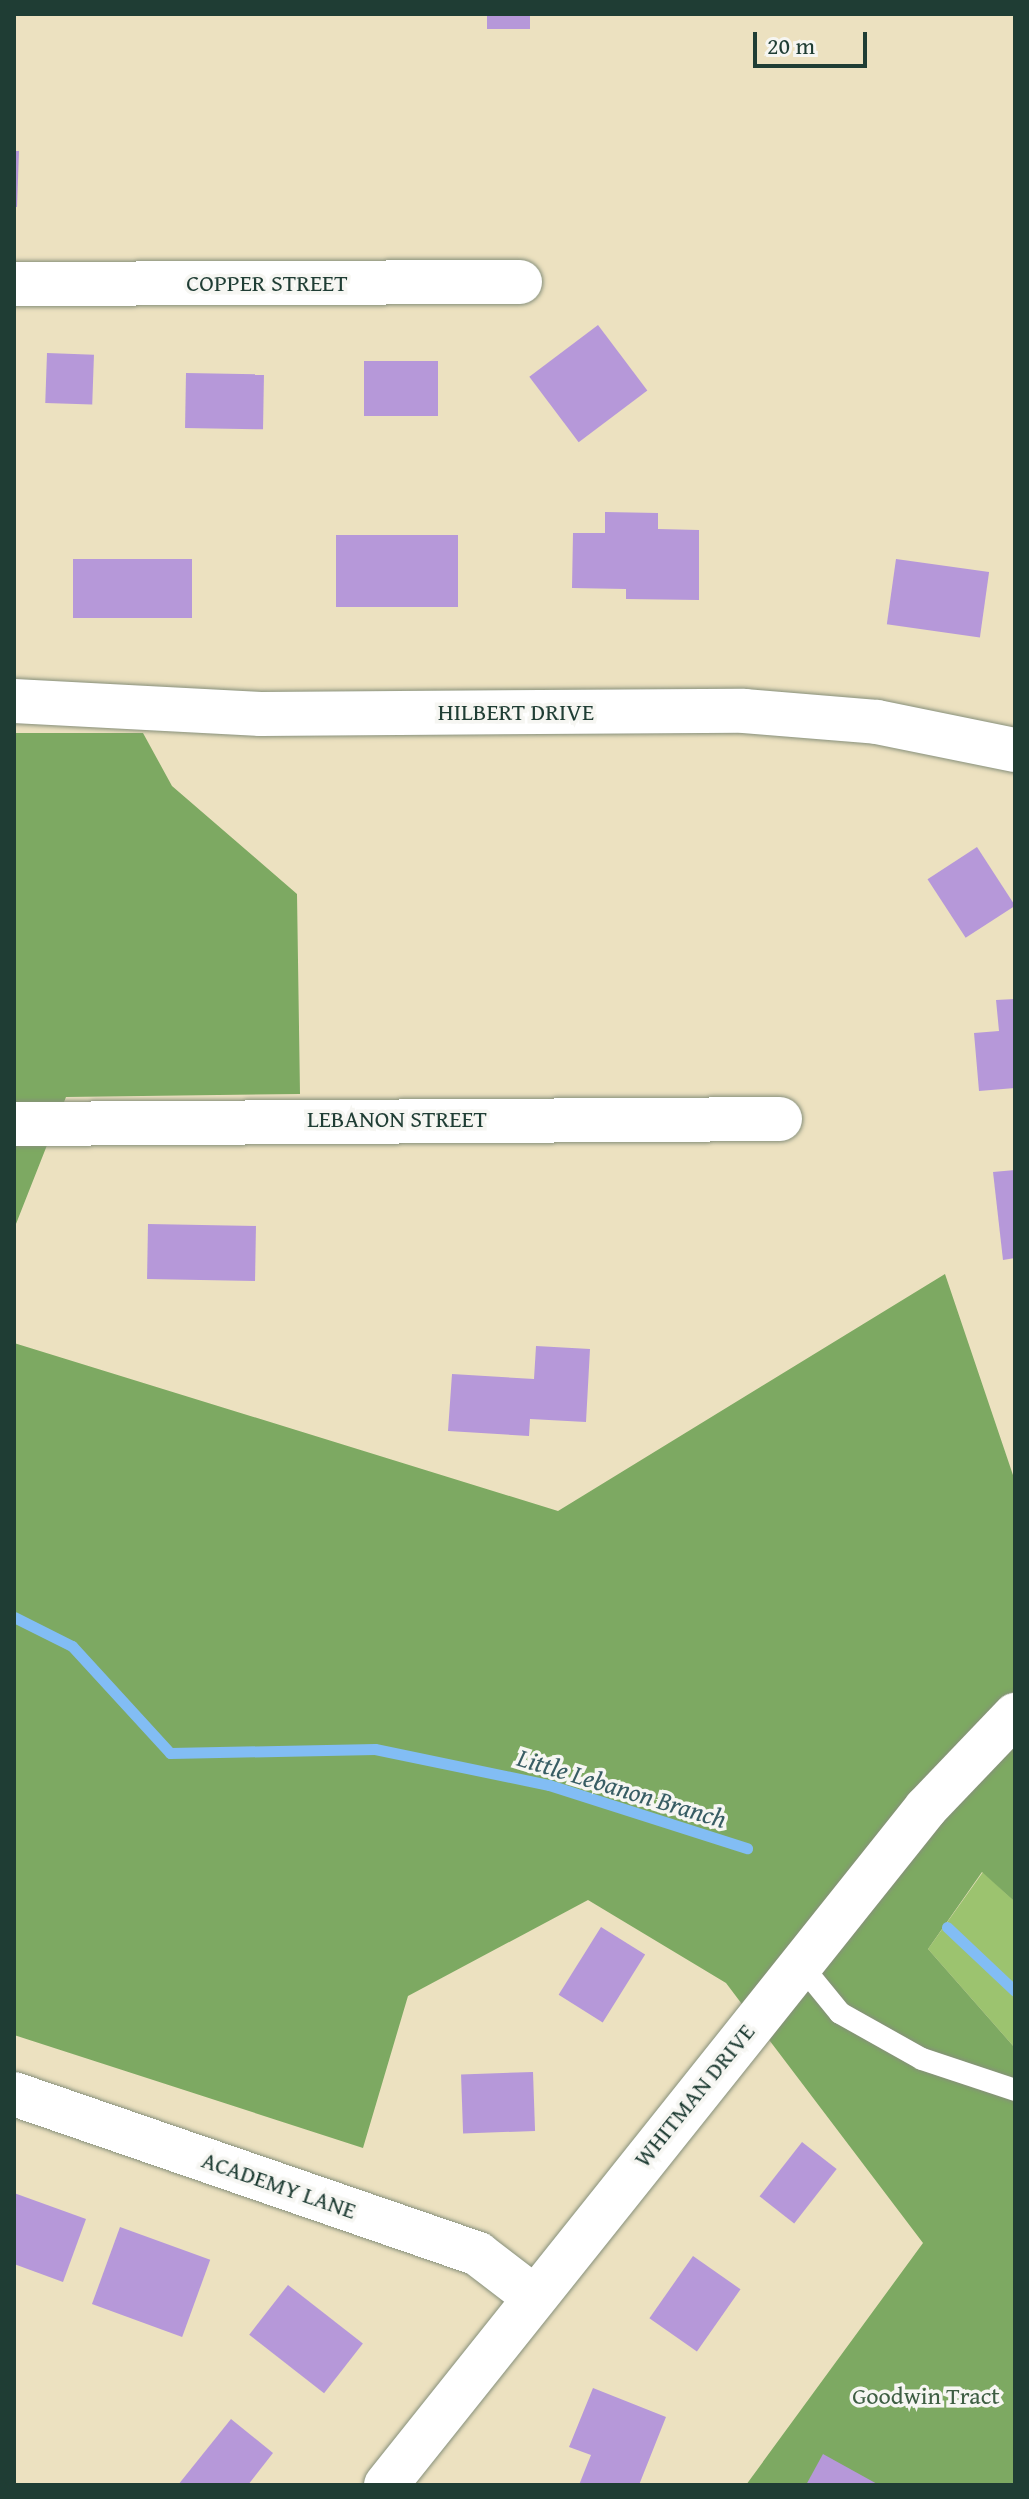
<!DOCTYPE html>
<style>
body{margin:0}
#map{position:relative;width:1029px;height:2499px;overflow:hidden;background:#ece1c0;font-family:"Gentium Book Plus",serif}
div>[style]{position:absolute}
.green>*{inset:0;background:#9cc36f}
.forest>*{inset:0;background:#7da962}
.stream>*{height:11px;margin:-5.5px;padding:0 5.5px;transform-origin:5.5px;border-radius:5.5px;background:#82bdf4}
.building>*{inset:0;background:#b698d9;transform-origin:0 0}
.roads{filter:drop-shadow(0 0 2px #868f7a) drop-shadow(0 0 2px #868f7a)}
.service>*{height:22px;margin:-11px;padding:0 11px;transform-origin:11px;border-radius:11px;background:#fff}
.minor>*{height:44px;margin:-22px;padding:0 22px;transform-origin:22px;border-radius:22px;background:#fff}
.tertiary>*{height:44px;margin:-22px;padding:0 22px;transform-origin:22px;border-radius:22px;background:#fff}
span{translate:-50% -50%;white-space:nowrap;text-align:center;line-height:1.15;-webkit-text-stroke:7px #f6f6f2;paint-order:stroke}
.street-label{font-size:24px;color:#1f3d34}
.park-label{font-size:24px;color:#3e5e43}
.water-label{font-size:26px;color:#385d64;font-style:italic}
.frame{position:absolute;inset:0;border:16px solid #1f3d34;pointer-events:none}
.scale{position:absolute;left:753px;top:32px;width:114px;height:36px;box-sizing:border-box;border:4px solid #1f3d34;border-top:0;padding-left:10px;font-size:24px;line-height:28px;white-space:nowrap;color:#1f3d34;-webkit-text-stroke:6px #f6f6f2;paint-order:stroke}
</style>
<div id="map">
<div class="green">
<i style="clip-path:polygon(983px 1872px,1015px 1902px,1015px 2048px,928px 1949px)"></i>
</div>
<div class="forest">
<i style="clip-path:polygon(14px 733px,143px 733px,172px 786px,297px 894px,300px 1094px,66px 1097px,14px 1229px)"></i>
<i style="clip-path:polygon(945px 1274px,1015px 1481px,1015px 1902px,982px 1872px,928px 1949px,1015px 2048px,1015px 2485px,746px 2485px,923px 2243px,726px 1983px,588px 1900px,408px 1996px,363px 2148px,14px 2035px,14px 1343px,558px 1511px)"></i>
</div>
<div class="stream">
<i style="left:14px;top:1617px;width:65px;rotate:26.6deg"></i>
<i style="left:72px;top:1646px;width:145px;rotate:47.5deg"></i>
<i style="left:170px;top:1753px;width:205px;rotate:-1.1deg"></i>
<i style="left:375px;top:1749px;width:178px;rotate:11.7deg"></i>
<i style="left:549px;top:1785px;width:208px;rotate:17.7deg"></i>
<i style="left:947px;top:1927px;width:93px;rotate:43.3deg"></i>
</div>
<div class="building">
<i style="left:487px;top:14px;width:43px;height:15px"></i>
<i style="clip-path:polygon(14px 151px,19px 151px,17px 207px,14px 207px)"></i>
<i style="left:598px;top:325px;width:82px;height:86px;rotate:53deg"></i>
<i style="left:47px;top:353px;width:47px;height:50px;rotate:2deg"></i>
<i style="left:364px;top:361px;width:74px;height:55px"></i>
<i style="left:186px;top:373px;width:78px;height:55px;rotate:1deg"></i>
<i style="clip-path:polygon(605px 512px,658px 513px,658px 529px,699px 530px,699px 600px,626px 599px,626px 589px,572px 588px,573px 533px,605px 533px)"></i>
<i style="left:336px;top:535px;width:122px;height:72px"></i>
<i style="left:73px;top:559px;width:119px;height:59px"></i>
<i style="left:896px;top:559px;width:94px;height:66px;rotate:8deg"></i>
<i style="left:977px;top:847px;width:70px;height:59px;rotate:57deg"></i>
<i style="clip-path:polygon(1015px 999px,1015px 1088px,979px 1091px,974px 1033px,999px 1031px,996px 1000px)"></i>
<i style="clip-path:polygon(1015px 1170px,1015px 1258px,1003px 1260px,993px 1172px)"></i>
<i style="left:148px;top:1224px;width:108px;height:55px;rotate:1deg"></i>
<i style="clip-path:polygon(536px 1346px,590px 1349px,586px 1422px,530px 1419px,529px 1436px,448px 1431px,452px 1374px,534px 1379px)"></i>
<i style="left:601px;top:1927px;width:52px;height:80px;rotate:32deg"></i>
<i style="left:533px;top:2072px;width:59px;height:72px;rotate:88deg"></i>
<i style="left:802px;top:2142px;width:44px;height:69px;rotate:38deg"></i>
<i style="clip-path:polygon(14px 2193px,86px 2219px,63px 2282px,14px 2264px)"></i>
<i style="left:120px;top:2227px;width:96px;height:82px;rotate:20deg"></i>
<i style="left:693px;top:2256px;width:58px;height:76px;rotate:35deg"></i>
<i style="left:288px;top:2285px;width:95px;height:63px;rotate:38deg"></i>
<i style="clip-path:polygon(593px 2388px,666px 2417px,639px 2485px,579px 2485px,591px 2455px,569px 2447px)"></i>
<i style="clip-path:polygon(231px 2419px,273px 2453px,248px 2485px,178px 2485px)"></i>
<i style="clip-path:polygon(823px 2454px,879px 2485px,806px 2485px)"></i>
</div>
<div class="roads">
<div class="service">
<i style="left:800px;top:1964px;width:63px;rotate:50.8deg"></i>
<i style="left:840px;top:2013px;width:94px;rotate:29.3deg"></i>
<i style="left:922px;top:2059px;width:98px;rotate:18.4deg"></i>
</div>
<div class="minor">
<i style="left:14px;top:284px;width:506px;rotate:-0.23deg"></i>
<i style="left:14px;top:701px;width:247px;rotate:3deg"></i>
<i style="left:261px;top:714px;width:483px;rotate:-0.4deg"></i>
<i style="left:744px;top:711px;width:133px;rotate:4.7deg"></i>
<i style="left:877px;top:722px;width:141px;rotate:11.5deg"></i>
<i style="left:14px;top:1124px;width:766px;rotate:-0.37deg"></i>
<i style="left:14px;top:2094px;width:491px;rotate:19deg"></i>
<i style="left:478px;top:2254px;width:69px;rotate:37.4deg"></i>
</div>
<div class="tertiary">
<i style="left:386px;top:2485px;width:866px;rotate:-51.42deg"></i>
<i style="left:926px;top:1808px;width:129px;rotate:-46.3deg"></i>
</div>
</div>
<div class="street-label">
<span style="left:267px;top:283px">COPPER STREET</span>
<span style="left:516px;top:712px">HILBERT DRIVE</span>
<span style="left:397px;top:1119px">LEBANON STREET</span>
<span style="left:694px;top:2095px;rotate:-51deg">WHITMAN DRIVE</span>
<span style="left:279px;top:2185px;rotate:19deg">ACADEMY LANE</span>
</div>
<div class="park-label">
<span style="left:926px;top:2396px">Goodwin Tract</span>
</div>
<div class="water-label">
<span style="left:622px;top:1788px;rotate:17deg">Little Lebanon Branch</span>
</div>
<div class="frame"></div>
<div class="scale">20 m</div>
</div>
